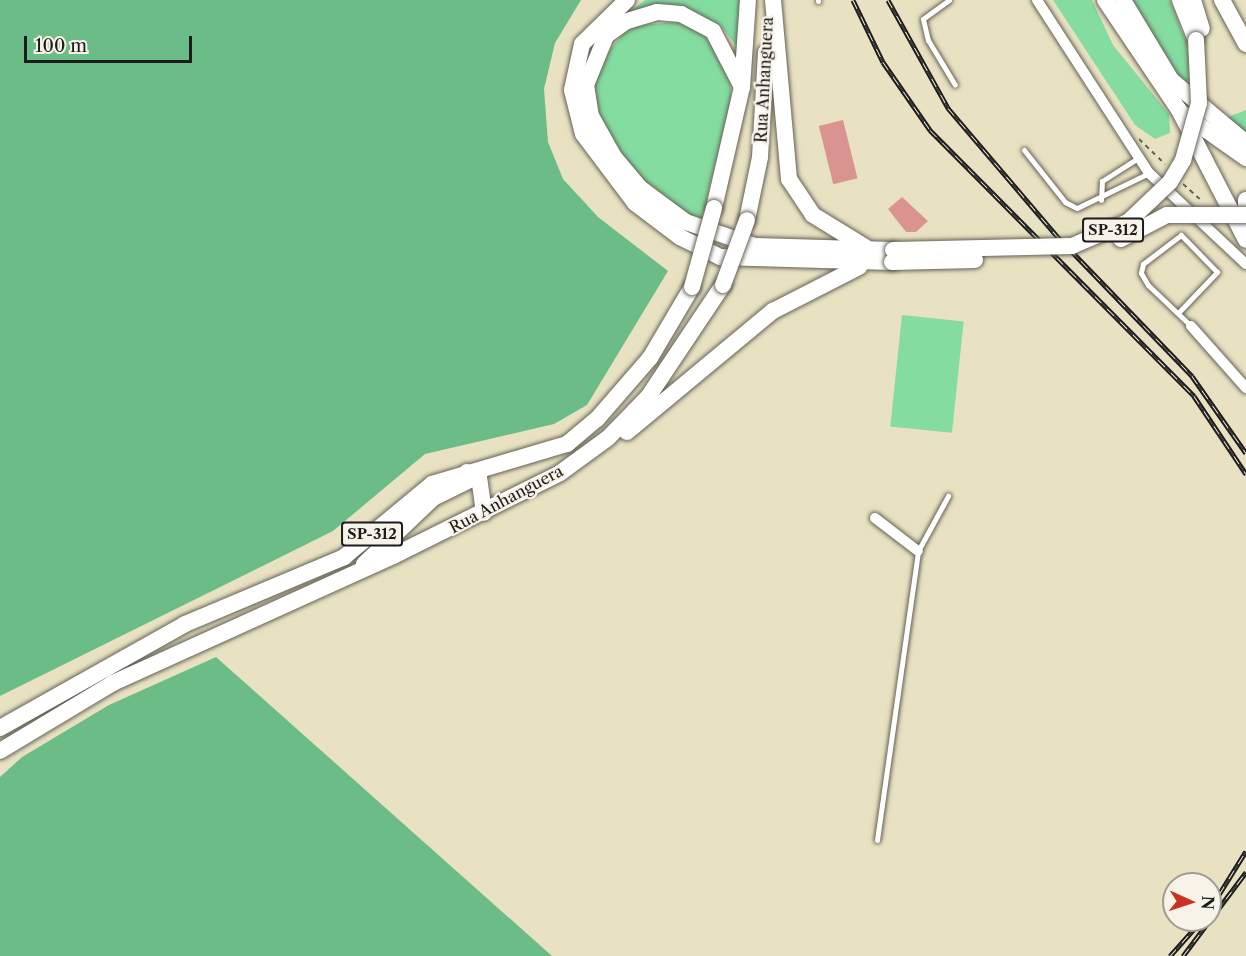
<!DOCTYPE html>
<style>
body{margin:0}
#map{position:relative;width:1246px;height:956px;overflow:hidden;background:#e9e2c2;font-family:"Libre Caslon Text",serif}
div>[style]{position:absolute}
.green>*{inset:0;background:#84dca0;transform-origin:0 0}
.forest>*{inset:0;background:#6bbc86}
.building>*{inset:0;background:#d99490;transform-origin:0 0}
.path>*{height:2px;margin-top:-1px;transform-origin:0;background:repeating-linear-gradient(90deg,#646156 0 4.5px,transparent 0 9px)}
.roads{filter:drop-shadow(0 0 2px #646156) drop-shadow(0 0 2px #646156)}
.service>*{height:5px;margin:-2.5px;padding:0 2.5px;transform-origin:2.5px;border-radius:2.5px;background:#fff}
.minor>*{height:10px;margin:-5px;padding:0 5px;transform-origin:5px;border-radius:5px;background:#fff}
.primary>*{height:16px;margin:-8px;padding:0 8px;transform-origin:8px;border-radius:8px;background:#fff}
.rail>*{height:5px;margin-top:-2.5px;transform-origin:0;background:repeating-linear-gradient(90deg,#f7f3e8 0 9px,#1c1c1c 0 18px);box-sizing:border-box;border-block:2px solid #1c1c1c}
.bridges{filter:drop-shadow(0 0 2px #646156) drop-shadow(0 0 2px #646156)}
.primary-bridge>*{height:16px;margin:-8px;padding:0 8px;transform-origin:8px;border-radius:8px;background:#fff}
span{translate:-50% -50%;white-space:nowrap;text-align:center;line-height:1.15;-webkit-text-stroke:4.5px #f7f3e8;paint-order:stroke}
.shield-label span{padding:2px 4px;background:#f7f3e8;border:2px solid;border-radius:4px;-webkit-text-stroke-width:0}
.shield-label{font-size:15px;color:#1c1c1c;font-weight:700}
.street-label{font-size:16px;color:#1c1c1c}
.north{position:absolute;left:1162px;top:872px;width:60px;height:60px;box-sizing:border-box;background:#f7f3e8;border:2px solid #9f9d96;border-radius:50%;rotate:93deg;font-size:16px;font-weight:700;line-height:24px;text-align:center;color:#1c1c1c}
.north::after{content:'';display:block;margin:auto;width:21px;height:27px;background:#c8321e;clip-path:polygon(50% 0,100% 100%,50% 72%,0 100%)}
.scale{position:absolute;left:24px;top:36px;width:168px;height:27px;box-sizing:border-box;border:3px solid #1c1c1c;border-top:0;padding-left:8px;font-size:18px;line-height:21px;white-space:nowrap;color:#1c1c1c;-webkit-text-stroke:4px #f7f3e8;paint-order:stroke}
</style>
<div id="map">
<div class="green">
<i style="clip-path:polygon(645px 0,741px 0,737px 47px,720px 25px,678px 7px,621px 19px)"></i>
<i style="clip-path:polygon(1053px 0,1092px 0,1113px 45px,1169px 114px,1170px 133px,1155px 139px,1135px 125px)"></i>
<i style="clip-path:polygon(1128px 0,1170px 0,1188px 48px,1192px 86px,1174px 76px)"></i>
<i style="clip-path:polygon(677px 22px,700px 31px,718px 49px,730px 72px,731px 99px,701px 223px,641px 183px,603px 129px,592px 93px,605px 55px,623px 34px,638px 25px)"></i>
<i style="clip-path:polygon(1246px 110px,1246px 137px,1223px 119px)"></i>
<i style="left:902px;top:315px;width:62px;height:112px;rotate:6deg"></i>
</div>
<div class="forest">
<i style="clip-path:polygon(0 0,581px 0,555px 43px,544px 89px,548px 142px,563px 179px,598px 217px,668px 271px,587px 405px,554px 424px,425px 454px,333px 531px,0 696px)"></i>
<i style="clip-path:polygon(216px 657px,552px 956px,0 956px,0 777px,22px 757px,109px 705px)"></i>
</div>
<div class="building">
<i style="left:843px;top:120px;width:60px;height:25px;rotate:76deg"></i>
<i style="clip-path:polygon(902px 197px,928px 221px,916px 232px,906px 232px,888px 209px)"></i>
</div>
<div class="path">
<i style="left:1139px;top:139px;width:36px;rotate:44deg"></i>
<i style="left:1183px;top:184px;width:27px;rotate:42deg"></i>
</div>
<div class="roads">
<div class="service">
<i style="left:818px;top:0;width:1px;rotate:90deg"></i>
<i style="left:949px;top:0;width:32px;rotate:144deg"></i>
<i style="left:923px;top:19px;width:22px;rotate:77deg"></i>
<i style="left:928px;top:40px;width:52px;rotate:59deg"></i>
<i style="left:1024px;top:150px;width:66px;rotate:51.7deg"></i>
<i style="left:1065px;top:202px;width:13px;rotate:27deg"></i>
<i style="left:1077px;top:208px;width:80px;rotate:-25.9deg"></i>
<i style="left:1101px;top:200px;width:19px;rotate:-87deg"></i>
<i style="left:1102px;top:181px;width:43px;rotate:-32.6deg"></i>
<i style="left:1178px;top:313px;width:57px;rotate:-46.4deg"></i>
<i style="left:1217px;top:272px;width:52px;rotate:-134.2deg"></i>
<i style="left:1181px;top:235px;width:48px;rotate:142.7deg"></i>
<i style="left:1143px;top:264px;width:9px;rotate:103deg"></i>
<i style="left:1141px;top:273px;width:14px;rotate:60deg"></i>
<i style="left:1148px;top:285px;width:59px;rotate:43.6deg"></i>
<i style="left:877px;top:840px;width:292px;rotate:-81.9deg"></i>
<i style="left:918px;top:551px;width:63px;rotate:-61.4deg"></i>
</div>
<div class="minor">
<i style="left:1037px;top:0;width:206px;rotate:57.1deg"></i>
<i style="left:1149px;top:173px;width:133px;rotate:43.2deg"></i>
<i style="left:1191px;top:326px;width:83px;rotate:48.4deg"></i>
<i style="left:875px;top:518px;width:54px;rotate:37.5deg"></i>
</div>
<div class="primary">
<i style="left:627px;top:0;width:63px;rotate:135.6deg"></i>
<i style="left:582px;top:44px;width:47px;rotate:102.3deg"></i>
<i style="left:572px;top:90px;width:45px;rotate:76deg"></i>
<i style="left:583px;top:134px;width:86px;rotate:53deg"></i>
<i style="left:635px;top:203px;width:56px;rotate:37.1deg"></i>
<i style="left:680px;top:237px;width:45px;rotate:26.6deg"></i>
<i style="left:720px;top:257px;width:172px;rotate:1.7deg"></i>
<i style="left:773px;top:0;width:180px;rotate:84.9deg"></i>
<i style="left:789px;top:179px;width:43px;rotate:56.3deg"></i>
<i style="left:813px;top:215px;width:61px;rotate:31.6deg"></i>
<i style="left:1105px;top:0;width:133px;rotate:56.1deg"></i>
<i style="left:1179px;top:110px;width:146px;rotate:62.7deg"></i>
<i style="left:1123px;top:0;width:93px;rotate:59deg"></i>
<i style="left:1171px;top:80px;width:98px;rotate:40deg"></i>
<i style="left:1180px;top:0;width:43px;rotate:68.2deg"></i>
<i style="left:1193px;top:0;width:30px;rotate:73deg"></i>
<i style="left:1222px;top:0;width:50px;rotate:61.4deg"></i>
<i style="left:742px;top:87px;width:63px;rotate:-117.4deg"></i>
<i style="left:713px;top:31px;width:36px;rotate:-152deg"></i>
<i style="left:681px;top:14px;width:24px;rotate:-175deg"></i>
<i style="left:657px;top:12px;width:34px;rotate:163deg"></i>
<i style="left:625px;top:22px;width:24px;rotate:144deg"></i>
<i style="left:606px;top:36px;width:53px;rotate:112.2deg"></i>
<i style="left:586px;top:85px;width:31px;rotate:81deg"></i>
<i style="left:591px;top:116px;width:47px;rotate:60.7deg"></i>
<i style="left:614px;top:157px;width:40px;rotate:50deg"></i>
<i style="left:640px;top:188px;width:57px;rotate:36.5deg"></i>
<i style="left:686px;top:222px;width:73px;rotate:19.2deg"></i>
<i style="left:755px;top:246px;width:138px;rotate:1.7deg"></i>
<i style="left:1185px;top:115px;width:75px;rotate:35.2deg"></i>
<i style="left:1246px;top:200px;width:14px;rotate:90deg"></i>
<i style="left:714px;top:208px;width:124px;rotate:-77deg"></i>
<i style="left:742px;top:87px;width:87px;rotate:-86.1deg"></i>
<i style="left:747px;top:220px;width:64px;rotate:-78.3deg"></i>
<i style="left:760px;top:157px;width:105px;rotate:-86.7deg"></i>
<i style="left:627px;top:432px;width:190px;rotate:-39.7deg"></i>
<i style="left:773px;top:311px;width:97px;rotate:-27.1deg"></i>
<i style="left:467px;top:472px;width:13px;rotate:23deg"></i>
<i style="left:479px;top:477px;width:36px;rotate:82deg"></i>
<i style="left:364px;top:564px;width:95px;rotate:-43.7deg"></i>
<i style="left:433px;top:498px;width:43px;rotate:-26deg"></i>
<i style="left:0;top:728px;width:212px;rotate:-29.3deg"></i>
<i style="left:185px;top:624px;width:173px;rotate:-22.8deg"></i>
<i style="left:344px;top:557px;width:114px;rotate:-39.7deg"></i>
<i style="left:432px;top:484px;width:141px;rotate:-16.5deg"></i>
<i style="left:567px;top:444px;width:39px;rotate:-40deg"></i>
<i style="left:597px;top:419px;width:81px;rotate:-49deg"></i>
<i style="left:650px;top:358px;width:82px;rotate:-59.4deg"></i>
<i style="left:0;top:751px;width:132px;rotate:-31deg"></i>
<i style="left:113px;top:683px;width:307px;rotate:-24.4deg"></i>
<i style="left:393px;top:556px;width:186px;rotate:-26.4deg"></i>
<i style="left:560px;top:473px;width:59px;rotate:-36.1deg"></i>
<i style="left:608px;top:438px;width:57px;rotate:-45.7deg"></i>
<i style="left:648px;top:397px;width:135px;rotate:-56.2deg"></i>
</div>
</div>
<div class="rail">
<i style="left:853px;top:0;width:69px;rotate:64.2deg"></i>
<i style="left:883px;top:62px;width:83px;rotate:55.3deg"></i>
<i style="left:930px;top:130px;width:375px;rotate:45.2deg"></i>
<i style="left:1194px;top:396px;width:94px;rotate:56.3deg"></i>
<i style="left:888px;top:0;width:124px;rotate:60.9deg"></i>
<i style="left:948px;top:108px;width:167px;rotate:49.6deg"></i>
<i style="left:1056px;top:235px;width:196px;rotate:46deg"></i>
<i style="left:1192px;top:376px;width:94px;rotate:55deg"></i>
<i style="left:1210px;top:909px;width:68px;rotate:-58.2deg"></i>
<i style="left:1170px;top:956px;width:48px;rotate:-48.4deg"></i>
<i style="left:1183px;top:956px;width:105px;rotate:-53.1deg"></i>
</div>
<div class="bridges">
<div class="primary-bridge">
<i style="left:1121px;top:239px;width:52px;rotate:-27.6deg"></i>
<i style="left:1167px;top:215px;width:79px"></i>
<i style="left:893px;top:250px;width:179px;rotate:-1.3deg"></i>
<i style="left:1072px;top:246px;width:61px;rotate:-23.2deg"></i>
<i style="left:1128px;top:222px;width:58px;rotate:-43.6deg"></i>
<i style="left:1170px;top:182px;width:26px;rotate:-59deg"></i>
<i style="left:1183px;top:160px;width:59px;rotate:-74.3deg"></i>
<i style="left:1199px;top:103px;width:63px;rotate:-92.7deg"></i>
<i style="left:892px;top:262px;width:83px;rotate:-1.4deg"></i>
<i style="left:723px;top:285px;width:69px;rotate:-69.7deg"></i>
<i style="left:692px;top:287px;width:82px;rotate:-74.4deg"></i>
</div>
</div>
<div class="shield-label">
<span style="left:1113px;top:230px">SP-312</span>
<span style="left:372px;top:534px">SP-312</span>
</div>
<div class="street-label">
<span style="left:764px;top:80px;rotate:-87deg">Rua Anhanguera</span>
<span style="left:506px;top:499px;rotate:-28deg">Rua Anhanguera</span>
</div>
<div class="north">N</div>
<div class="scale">100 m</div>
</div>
